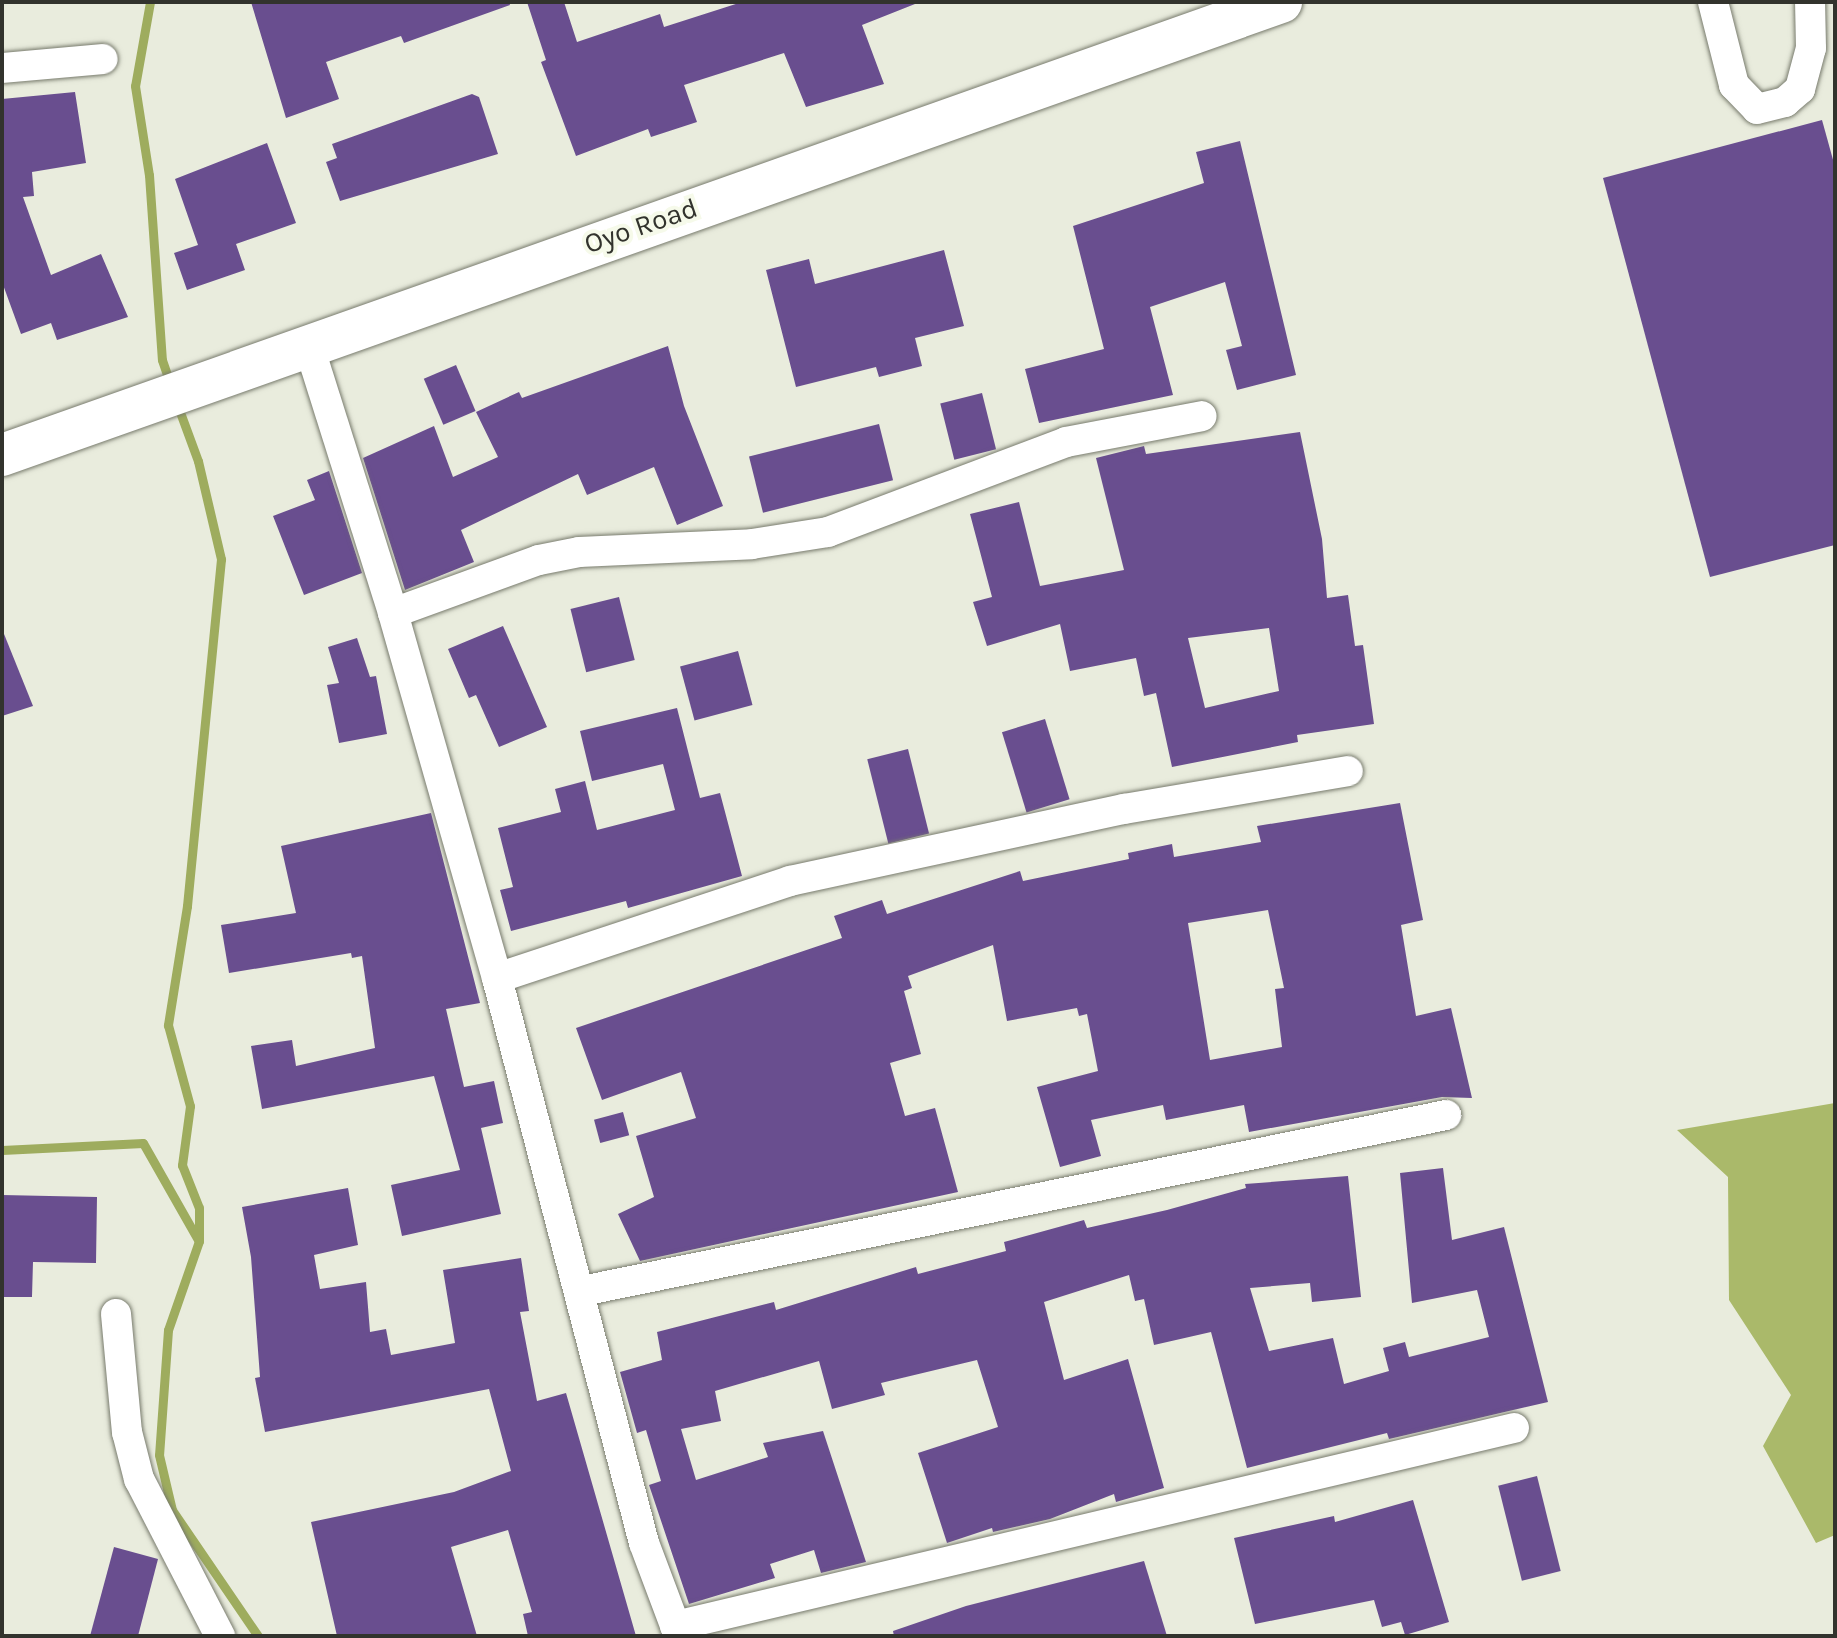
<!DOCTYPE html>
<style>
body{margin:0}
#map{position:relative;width:1837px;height:1638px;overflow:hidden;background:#e9ecdd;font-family:Karla,sans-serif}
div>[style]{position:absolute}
.forest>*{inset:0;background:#aab96a}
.stream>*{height:9px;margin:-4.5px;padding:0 4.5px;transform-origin:4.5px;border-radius:4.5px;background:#9eac5e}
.building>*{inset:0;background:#694e8f;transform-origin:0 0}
.roads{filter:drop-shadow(0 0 2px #787b6d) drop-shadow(0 0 2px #787b6d)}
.minor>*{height:30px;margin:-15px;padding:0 15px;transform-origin:15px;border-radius:15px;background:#fff}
.highway>*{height:42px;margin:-21px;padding:0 21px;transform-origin:21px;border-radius:21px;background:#fff}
span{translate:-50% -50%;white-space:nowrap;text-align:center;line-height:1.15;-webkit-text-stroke:8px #f6faea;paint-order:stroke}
.street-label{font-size:28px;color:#32332d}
.frame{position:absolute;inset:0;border:4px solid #32332d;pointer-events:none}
</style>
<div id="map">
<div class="forest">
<i style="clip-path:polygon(1835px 1103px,1835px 1535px,1816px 1543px,1763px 1446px,1791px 1395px,1729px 1300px,1728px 1177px,1677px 1130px)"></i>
</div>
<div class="stream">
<i style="left:150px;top:2px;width:85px;rotate:100.1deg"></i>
<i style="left:135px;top:86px;width:90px;rotate:81.1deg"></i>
<i style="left:149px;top:175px;width:185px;rotate:86deg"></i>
<i style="left:162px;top:360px;width:28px;rotate:71deg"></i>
<i style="left:177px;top:404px;width:61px;rotate:69.8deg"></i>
<i style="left:198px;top:461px;width:101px;rotate:76.8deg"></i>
<i style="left:221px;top:559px;width:349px;rotate:95.6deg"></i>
<i style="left:187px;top:906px;width:121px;rotate:99.1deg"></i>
<i style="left:168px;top:1025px;width:84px;rotate:74.8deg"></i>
<i style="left:190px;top:1106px;width:60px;rotate:97.7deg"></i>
<i style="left:182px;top:1165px;width:46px;rotate:68.4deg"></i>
<i style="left:199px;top:1208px;width:33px;rotate:90deg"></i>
<i style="left:199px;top:1241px;width:94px;rotate:109.2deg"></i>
<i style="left:168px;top:1330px;width:125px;rotate:94.1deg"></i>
<i style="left:159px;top:1455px;width:57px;rotate:76.7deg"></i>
<i style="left:172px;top:1510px;width:153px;rotate:55.7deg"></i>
<i style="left:2px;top:1150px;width:141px;rotate:-2.8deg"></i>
<i style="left:143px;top:1143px;width:112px;rotate:60.4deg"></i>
</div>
<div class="building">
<i style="clip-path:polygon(251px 2px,509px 2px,510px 5px,404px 43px,401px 36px,326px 62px,339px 99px,286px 118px)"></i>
<i style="clip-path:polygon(527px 2px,564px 2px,577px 42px,660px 14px,664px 27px,742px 2px,915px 4px,862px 25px,884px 84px,806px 107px,784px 53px,684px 85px,697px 122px,651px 137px,648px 129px,576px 156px,541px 62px,546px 60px)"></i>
<i style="clip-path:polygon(75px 92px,86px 163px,32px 172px,34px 196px,23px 197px,51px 275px,101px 254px,128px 317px,57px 340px,51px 323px,21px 334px,2px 282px,2px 99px)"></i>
<i style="clip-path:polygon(472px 94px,479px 97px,498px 154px,340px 201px,326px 162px,337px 158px,332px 144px)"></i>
<i style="clip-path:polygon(1822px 120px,1835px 167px,1835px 545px,1710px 577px,1603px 178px)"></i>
<i style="clip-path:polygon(1240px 141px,1296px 375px,1237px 390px,1226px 350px,1242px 346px,1225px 282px,1150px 307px,1173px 395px,1039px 423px,1025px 369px,1104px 349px,1073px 226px,1204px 183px,1196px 152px)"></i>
<i style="clip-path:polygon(267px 143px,296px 223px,236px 244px,245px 270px,187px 290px,174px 253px,198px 245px,175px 179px)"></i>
<i style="clip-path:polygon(944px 250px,964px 326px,915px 338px,922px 366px,879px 377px,876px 367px,796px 387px,766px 270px,809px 259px,815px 284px)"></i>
<i style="clip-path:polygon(668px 346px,684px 406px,723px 506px,677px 525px,654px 467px,587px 495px,578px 474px,461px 530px,474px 562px,405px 590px,363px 458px,434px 426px,453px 477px,498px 457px,476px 412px,519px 392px,522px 398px)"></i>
<i style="left:456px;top:365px;width:50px;height:35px;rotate:67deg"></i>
<i style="left:982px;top:393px;width:58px;height:43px;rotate:76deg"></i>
<i style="left:879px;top:424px;width:58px;height:134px;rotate:76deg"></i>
<i style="clip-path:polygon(evenodd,1300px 432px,1322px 539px,1327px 598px,1348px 595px,1355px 646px,1363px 645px,1374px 724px,1297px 735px,1298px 742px,1172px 767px,1156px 693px,1144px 696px,1136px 658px,1070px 671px,1060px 624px,987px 646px,973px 602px,992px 597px,970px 514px,1019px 502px,1040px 586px,1124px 570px,1096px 458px,1144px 446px,1146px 454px,1300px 432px,1269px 628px,1279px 691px,1205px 708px,1188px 638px,1269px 628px)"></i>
<i style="clip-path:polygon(329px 471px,362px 573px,304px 595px,273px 516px,315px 500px,307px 480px)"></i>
<i style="left:619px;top:597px;width:65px;height:50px;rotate:76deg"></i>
<i style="clip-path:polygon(503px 626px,547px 727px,499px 747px,476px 695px,469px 698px,448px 649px)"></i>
<i style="clip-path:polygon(2px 629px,33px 706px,2px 716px)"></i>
<i style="clip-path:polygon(357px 638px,370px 677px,376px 676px,387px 734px,339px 743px,327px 685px,339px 683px,328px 647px)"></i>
<i style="left:738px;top:651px;width:56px;height:60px;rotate:75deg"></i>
<i style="clip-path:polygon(677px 708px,700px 798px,720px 793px,742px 876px,628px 908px,626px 901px,511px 931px,500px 890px,513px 887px,498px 828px,561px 812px,555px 789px,585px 781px,597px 830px,675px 810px,663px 764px,592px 781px,580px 731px)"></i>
<i style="left:1045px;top:719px;width:84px;height:45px;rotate:73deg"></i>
<i style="left:908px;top:749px;width:87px;height:42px;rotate:76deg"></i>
<i style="clip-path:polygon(evenodd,1400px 803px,1423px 920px,1401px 925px,1416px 1016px,1451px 1008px,1472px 1098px,1442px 1097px,1249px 1132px,1244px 1105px,1166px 1120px,1163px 1105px,1091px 1120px,1101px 1156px,1060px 1167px,1037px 1087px,1098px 1071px,1087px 1014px,1079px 1016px,1077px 1008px,1007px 1021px,993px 945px,908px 976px,912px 988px,904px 991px,921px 1054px,890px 1063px,905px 1116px,935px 1108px,958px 1192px,640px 1261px,618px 1214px,654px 1197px,636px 1136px,696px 1118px,681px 1072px,602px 1100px,576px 1028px,842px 938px,834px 916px,882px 900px,887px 914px,1020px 871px,1023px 881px,1129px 859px,1128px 853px,1172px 844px,1174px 857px,1261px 842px,1257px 826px,1400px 803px,1268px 910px,1284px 988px,1275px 989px,1282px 1047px,1210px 1060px,1188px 923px,1268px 910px)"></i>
<i style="clip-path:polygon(431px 813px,480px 1003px,446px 1009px,464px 1087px,494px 1081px,503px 1123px,481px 1128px,501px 1214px,402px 1236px,391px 1185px,460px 1170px,434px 1076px,262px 1109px,251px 1046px,292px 1040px,296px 1066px,375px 1048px,362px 956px,352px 958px,351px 953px,229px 973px,221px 925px,296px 913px,281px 846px)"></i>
<i style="left:623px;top:1112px;width:24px;height:30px;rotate:75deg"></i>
<i style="clip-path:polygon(1443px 1168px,1452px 1240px,1504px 1227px,1548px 1402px,1389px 1439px,1387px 1433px,1247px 1468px,1211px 1332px,1154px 1345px,1144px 1299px,1135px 1301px,1129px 1275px,1044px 1302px,1064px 1380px,1128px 1359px,1164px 1488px,1116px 1502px,1114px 1494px,1050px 1519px,993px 1532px,992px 1528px,947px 1543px,918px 1453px,998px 1427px,977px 1360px,881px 1383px,885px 1395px,832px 1409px,819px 1361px,715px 1391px,721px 1421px,681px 1429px,696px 1480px,768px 1457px,763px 1443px,823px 1431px,866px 1562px,821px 1573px,814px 1550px,770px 1564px,775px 1578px,689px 1604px,649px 1485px,661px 1481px,646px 1430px,637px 1433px,620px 1372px,662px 1360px,657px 1332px,774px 1302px,776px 1310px,916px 1267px,918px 1274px,1006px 1251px,1004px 1242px,1084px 1220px,1087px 1228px,1167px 1210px,1246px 1188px,1245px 1184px,1348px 1176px,1361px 1297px,1312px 1302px,1310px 1283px,1250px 1288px,1269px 1351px,1333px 1338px,1344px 1384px,1389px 1371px,1383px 1348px,1405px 1342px,1409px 1357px,1489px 1337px,1477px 1290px,1412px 1303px,1400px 1173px)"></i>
<i style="clip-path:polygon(348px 1188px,358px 1245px,314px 1255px,320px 1289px,366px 1282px,370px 1332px,386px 1329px,391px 1355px,455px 1343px,443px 1270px,521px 1258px,529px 1311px,520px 1312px,537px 1401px,566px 1393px,636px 1636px,528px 1636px,523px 1614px,532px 1612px,508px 1530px,451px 1547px,477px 1636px,337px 1636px,311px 1522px,454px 1492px,511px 1471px,489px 1389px,265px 1432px,255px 1378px,260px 1377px,251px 1257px,242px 1207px)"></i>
<i style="clip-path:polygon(2px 1195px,97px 1197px,96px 1263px,33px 1262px,32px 1297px,2px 1297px)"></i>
<i style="left:1537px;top:1476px;width:98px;height:40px;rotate:76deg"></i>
<i style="clip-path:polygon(1413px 1500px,1449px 1622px,1405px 1635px,1401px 1622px,1382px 1627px,1374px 1600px,1255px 1624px,1234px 1538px,1334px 1516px,1335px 1522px)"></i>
<i style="clip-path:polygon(114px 1547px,158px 1559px,138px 1636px,90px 1636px)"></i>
<i style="clip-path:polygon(1144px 1561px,1167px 1636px,894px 1636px,893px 1631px,966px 1606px)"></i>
</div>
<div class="roads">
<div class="minor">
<i style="left:1713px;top:2px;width:86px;rotate:75.8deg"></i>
<i style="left:1734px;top:85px;width:33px;rotate:46deg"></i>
<i style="left:1757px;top:109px;width:29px;rotate:-14deg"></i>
<i style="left:1785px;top:102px;width:20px;rotate:-41deg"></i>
<i style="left:1800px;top:89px;width:42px;rotate:-75deg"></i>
<i style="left:1811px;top:48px;width:46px;rotate:-91.2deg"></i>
<i style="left:2px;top:68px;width:101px;rotate:-5.1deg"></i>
<i style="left:308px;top:343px;width:283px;rotate:72.5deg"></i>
<i style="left:393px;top:613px;width:380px;rotate:74.1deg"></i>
<i style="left:497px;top:978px;width:584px;rotate:75.42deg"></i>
<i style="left:644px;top:1543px;width:99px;rotate:69.4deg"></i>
<i style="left:393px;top:613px;width:155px;rotate:-20deg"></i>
<i style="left:539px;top:560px;width:41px;rotate:-11.3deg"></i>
<i style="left:579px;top:552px;width:173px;rotate:-2.6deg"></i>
<i style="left:752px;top:544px;width:77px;rotate:-9deg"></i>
<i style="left:828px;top:532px;width:254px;rotate:-20.7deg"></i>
<i style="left:1066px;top:442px;width:138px;rotate:-10.8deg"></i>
<i style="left:497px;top:978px;width:309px;rotate:-18.3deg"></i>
<i style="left:790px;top:881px;width:342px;rotate:-12.2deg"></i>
<i style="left:1124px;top:809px;width:227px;rotate:-9.6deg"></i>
<i style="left:582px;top:1291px;width:882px;rotate:-11.51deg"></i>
<i style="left:116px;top:1314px;width:119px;rotate:84.7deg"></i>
<i style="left:127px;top:1432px;width:49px;rotate:75.7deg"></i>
<i style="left:139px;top:1479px;width:177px;rotate:62.7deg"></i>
<i style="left:675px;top:1626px;width:862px;rotate:-13.28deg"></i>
</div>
<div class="highway">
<i style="left:2px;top:455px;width:1357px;rotate:-19.5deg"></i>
</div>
</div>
<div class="street-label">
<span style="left:641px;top:226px;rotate:-19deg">Oyo Road</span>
</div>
<div class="frame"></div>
</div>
